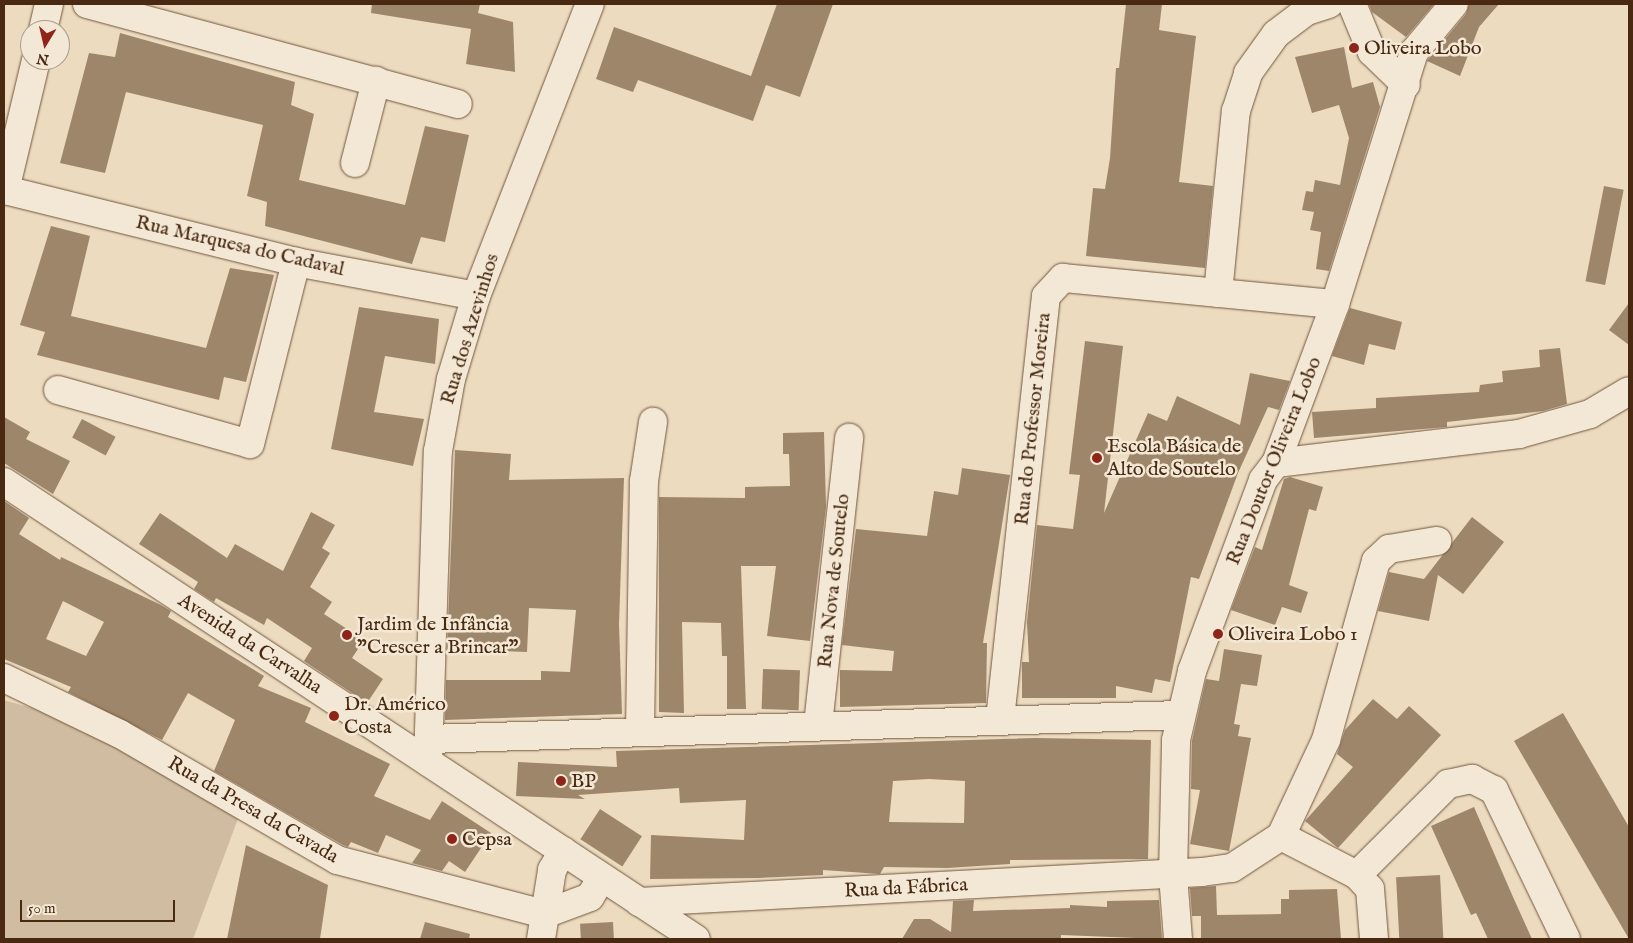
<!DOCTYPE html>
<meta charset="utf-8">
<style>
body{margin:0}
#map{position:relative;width:1633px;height:943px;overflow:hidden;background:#ecdbbf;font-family:"IM FELL English",serif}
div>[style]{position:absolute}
.green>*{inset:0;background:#d0bda1}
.building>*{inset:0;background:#9e866b;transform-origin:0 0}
.roads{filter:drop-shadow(0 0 1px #72563c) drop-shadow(0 0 1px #72563c)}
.minor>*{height:28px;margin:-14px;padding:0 14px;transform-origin:14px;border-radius:14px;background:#f3e8d5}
.dots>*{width:14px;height:14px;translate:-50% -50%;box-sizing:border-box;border:2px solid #f3e8d5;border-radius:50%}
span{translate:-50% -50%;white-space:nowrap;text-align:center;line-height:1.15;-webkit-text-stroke:5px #f3e8d5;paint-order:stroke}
.poi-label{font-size:20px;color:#492911}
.left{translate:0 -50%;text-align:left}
.street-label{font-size:20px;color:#492911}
.frame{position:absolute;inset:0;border:5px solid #492911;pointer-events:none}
.north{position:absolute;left:20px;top:20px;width:50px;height:50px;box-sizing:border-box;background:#f3e8d5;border:1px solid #af9c87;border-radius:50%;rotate:189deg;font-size:14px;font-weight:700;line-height:20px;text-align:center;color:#492911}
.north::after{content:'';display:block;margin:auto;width:18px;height:22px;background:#8f2418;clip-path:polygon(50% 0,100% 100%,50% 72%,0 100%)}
.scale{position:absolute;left:20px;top:900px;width:155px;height:22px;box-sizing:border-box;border:2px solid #492911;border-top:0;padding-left:6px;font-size:15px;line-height:18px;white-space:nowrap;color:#492911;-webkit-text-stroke:4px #f3e8d5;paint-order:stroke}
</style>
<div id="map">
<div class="green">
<i style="clip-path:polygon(4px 700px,87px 724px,242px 808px,193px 939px,4px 939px)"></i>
</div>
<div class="building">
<i style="clip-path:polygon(372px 4px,480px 4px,478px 13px,513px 22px,515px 72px,466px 64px,471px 29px,371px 13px)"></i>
<i style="clip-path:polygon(777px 4px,833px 4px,800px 97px,766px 85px,753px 121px,638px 80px,633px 92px,596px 79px,614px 27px,751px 76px)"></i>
<i style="clip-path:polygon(1126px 4px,1162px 4px,1159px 30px,1196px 36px,1179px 182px,1213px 186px,1205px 268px,1086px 256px,1093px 188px,1105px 189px,1110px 158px,1116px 68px,1119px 68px)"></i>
<i style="clip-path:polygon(1369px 4px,1434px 4px,1406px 37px,1372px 12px)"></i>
<i style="clip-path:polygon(1469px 4px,1499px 4px,1479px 27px,1460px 76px,1427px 61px,1466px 14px)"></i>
<i style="clip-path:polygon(120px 33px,295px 82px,291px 105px,314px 114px,299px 180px,405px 205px,425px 126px,469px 135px,445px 242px,421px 237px,412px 264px,265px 226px,267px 202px,247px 196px,263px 125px,126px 92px,105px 173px,60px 163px,89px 53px,115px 57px)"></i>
<i style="clip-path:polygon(1344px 47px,1352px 88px,1373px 82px,1380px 107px,1329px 271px,1316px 269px,1321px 232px,1310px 230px,1314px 212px,1302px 210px,1306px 191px,1313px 192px,1315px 180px,1340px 185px,1349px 138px,1339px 105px,1312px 113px,1295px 57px)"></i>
<i style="left:1604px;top:186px;width:20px;height:97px;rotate:11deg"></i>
<i style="clip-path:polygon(51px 226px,90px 236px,71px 316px,206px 348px,230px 268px,274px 275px,246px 382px,224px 377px,219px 400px,37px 355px,45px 332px,20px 325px)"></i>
<i style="clip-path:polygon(1629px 303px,1629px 345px,1609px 330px)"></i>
<i style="clip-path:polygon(359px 307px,439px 319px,435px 364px,385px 356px,374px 412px,424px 419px,413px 466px,331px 449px)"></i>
<i style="clip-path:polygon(1350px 308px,1402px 322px,1395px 350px,1369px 344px,1364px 365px,1332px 356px)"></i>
<i style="clip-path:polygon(1085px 341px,1123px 346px,1104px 513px,1148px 413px,1167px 421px,1177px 396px,1240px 425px,1250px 373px,1290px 381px,1279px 410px,1268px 407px,1238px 473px,1199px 579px,1191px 577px,1170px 682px,1155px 679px,1152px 693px,1116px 686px,1116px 698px,1022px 698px,1022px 662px,1029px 662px,1027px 622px,1037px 525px,1073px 529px,1080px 475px,1069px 474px)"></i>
<i style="clip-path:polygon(1560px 348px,1567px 404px,1543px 411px,1447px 422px,1447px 427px,1314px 438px,1312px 412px,1376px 408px,1376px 398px,1479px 392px,1480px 385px,1503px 382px,1502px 371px,1540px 367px,1539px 350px)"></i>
<i style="clip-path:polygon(4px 417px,30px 432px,26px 439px,70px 461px,53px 494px,4px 463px)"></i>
<i style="left:82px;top:419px;width:38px;height:21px;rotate:28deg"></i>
<i style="clip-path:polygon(824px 432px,826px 507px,810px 641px,767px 636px,776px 566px,741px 566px,746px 709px,727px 709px,727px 656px,722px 656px,721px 623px,682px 622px,684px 713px,659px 712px,659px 497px,745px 498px,745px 487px,790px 486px,789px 454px,783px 454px,783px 433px)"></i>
<i style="clip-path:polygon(455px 450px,511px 454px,509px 480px,624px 478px,619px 624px,622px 714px,445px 720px,446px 680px,541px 680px,541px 671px,570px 672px,576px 610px,529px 608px,527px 652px,447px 649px)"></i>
<i style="clip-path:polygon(962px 468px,1010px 475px,983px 643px,987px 643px,986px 703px,840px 707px,840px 670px,892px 671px,894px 651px,842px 645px,856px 529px,927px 536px,934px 491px,958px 495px)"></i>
<i style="clip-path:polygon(1290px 477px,1323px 487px,1316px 511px,1309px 509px,1289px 585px,1308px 592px,1301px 613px,1282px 607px,1275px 625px,1231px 610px,1255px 547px,1262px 550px,1284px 479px)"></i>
<i style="clip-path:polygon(evenodd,4px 501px,29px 518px,19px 534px,60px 560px,61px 557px,161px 605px,171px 611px,168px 617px,264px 676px,258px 686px,311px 708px,305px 722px,390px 764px,374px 796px,430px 820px,442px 801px,491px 833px,465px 872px,449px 861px,442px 871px,412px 863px,421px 850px,386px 835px,378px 853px,351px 842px,348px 847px,343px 845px,214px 771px,235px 720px,188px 693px,162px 740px,68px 692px,71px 687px,4px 659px,4px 501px,63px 601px,104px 622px,86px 656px,46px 639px,63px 601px)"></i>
<i style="clip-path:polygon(311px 512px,335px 525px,322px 548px,330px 553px,310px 587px,332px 602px,324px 614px,364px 640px,352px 658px,383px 679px,367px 703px,304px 661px,312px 648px,267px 618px,264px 625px,216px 598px,214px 602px,194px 589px,198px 582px,139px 544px,160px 513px,227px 558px,235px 544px,283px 571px)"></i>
<i style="clip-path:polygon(1472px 517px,1504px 542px,1463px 594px,1438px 575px,1429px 621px,1378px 611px,1389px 572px,1424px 579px)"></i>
<i style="clip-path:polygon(1224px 649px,1262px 655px,1257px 686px,1241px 684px,1234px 724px,1240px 725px,1238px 736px,1251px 738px,1229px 851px,1190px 844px,1200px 790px,1191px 789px,1192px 741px,1206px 679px,1219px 681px)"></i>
<i style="left:763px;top:669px;width:37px;height:40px;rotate:2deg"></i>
<i style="clip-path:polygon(1373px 699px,1397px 719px,1409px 706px,1441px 735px,1338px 848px,1305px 821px,1353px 767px,1337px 754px,1345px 730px)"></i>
<i style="clip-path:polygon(1563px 713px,1629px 827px,1629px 939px,1514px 741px)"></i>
<i style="clip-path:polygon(evenodd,1036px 738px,1151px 740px,1148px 859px,1010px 860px,1010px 864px,947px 868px,884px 867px,880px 874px,823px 870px,823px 875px,759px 878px,650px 879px,651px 835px,744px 840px,746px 800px,680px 803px,679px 788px,578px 795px,585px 799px,516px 796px,518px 762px,617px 767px,616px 751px,1036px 738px,929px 779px,965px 781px,964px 823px,889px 822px,893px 781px,929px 779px)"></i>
<i style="clip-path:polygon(1474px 807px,1513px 897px,1532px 939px,1488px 939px,1476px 913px,1471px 915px,1431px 826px)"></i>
<i style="left:600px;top:809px;width:50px;height:36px;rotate:33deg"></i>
<i style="clip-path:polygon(246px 845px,328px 885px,320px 939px,227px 939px)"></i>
<i style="left:1440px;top:875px;width:64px;height:44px;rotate:87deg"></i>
<i style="clip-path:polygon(1216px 886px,1217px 915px,1281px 914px,1281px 899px,1289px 899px,1289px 890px,1337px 889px,1341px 939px,1201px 939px,1201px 916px,1192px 916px,1190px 888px)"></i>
<i style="clip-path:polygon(974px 900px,973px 911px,1070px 908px,1070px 905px,1107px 907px,1107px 901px,1159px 900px,1162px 939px,1061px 935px,1061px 939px,902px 939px,914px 919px,930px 919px,951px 932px,953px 901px)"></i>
<i style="clip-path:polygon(425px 922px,470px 934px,469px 939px,420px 939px)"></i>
<i style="left:613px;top:922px;width:17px;height:33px;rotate:87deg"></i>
</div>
<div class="roads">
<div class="minor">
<i style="left:87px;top:4px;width:384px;rotate:15.1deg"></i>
<i style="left:1352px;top:4px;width:52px;rotate:67.4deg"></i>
<i style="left:1372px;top:52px;width:47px;rotate:44.1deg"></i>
<i style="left:43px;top:30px;width:27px;rotate:-77deg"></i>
<i style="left:36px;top:60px;width:134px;rotate:103.4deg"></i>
<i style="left:5px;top:190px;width:300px;rotate:13.9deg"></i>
<i style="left:296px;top:262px;width:183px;rotate:10.7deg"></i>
<i style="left:355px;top:163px;width:85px;rotate:-75.6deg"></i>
<i style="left:1218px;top:293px;width:183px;rotate:-84.4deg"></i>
<i style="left:1236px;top:111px;width:40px;rotate:-72deg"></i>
<i style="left:1248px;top:73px;width:48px;rotate:-54.3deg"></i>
<i style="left:1276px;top:34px;width:39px;rotate:-37deg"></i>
<i style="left:1307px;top:11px;width:23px;rotate:-18deg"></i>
<i style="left:58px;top:390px;width:199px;rotate:15.7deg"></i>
<i style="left:250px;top:444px;width:188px;rotate:-75.8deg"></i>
<i style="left:1276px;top:463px;width:245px;rotate:-6.8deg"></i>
<i style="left:1519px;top:434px;width:74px;rotate:-15.7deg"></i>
<i style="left:1590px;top:414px;width:45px;rotate:-30.5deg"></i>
<i style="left:4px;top:482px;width:829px;rotate:33.44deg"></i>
<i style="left:4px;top:678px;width:129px;rotate:25.8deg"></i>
<i style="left:120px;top:734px;width:251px;rotate:30.1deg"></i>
<i style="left:337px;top:860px;width:215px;rotate:14.6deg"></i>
<i style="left:545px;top:914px;width:48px;rotate:-20.7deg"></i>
<i style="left:590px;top:897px;width:23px;rotate:-59deg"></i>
<i style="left:1000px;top:719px;width:425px;rotate:-83.8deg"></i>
<i style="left:1046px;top:296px;width:25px;rotate:-47deg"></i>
<i style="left:1063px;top:278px;width:273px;rotate:5.5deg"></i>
<i style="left:818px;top:725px;width:289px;rotate:-83.8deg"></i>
<i style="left:640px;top:730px;width:249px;rotate:-89.1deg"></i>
<i style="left:644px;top:481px;width:60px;rotate:-81.3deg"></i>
<i style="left:429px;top:739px;width:751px;rotate:-1.83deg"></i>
<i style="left:428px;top:762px;width:311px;rotate:-88.2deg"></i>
<i style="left:438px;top:451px;width:73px;rotate:-79.8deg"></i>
<i style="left:451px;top:379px;width:87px;rotate:-73.2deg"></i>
<i style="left:476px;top:296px;width:313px;rotate:-68.7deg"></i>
<i style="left:1281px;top:836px;width:106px;rotate:-64.9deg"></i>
<i style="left:1326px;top:740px;width:186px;rotate:-74.4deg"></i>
<i style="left:1376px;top:561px;width:18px;rotate:-43deg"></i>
<i style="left:1389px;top:549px;width:49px;rotate:-9.5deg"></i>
<i style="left:1357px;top:875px;width:129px;rotate:-45deg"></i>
<i style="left:1448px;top:784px;width:25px;rotate:-12deg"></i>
<i style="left:1472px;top:779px;width:25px;rotate:27deg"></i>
<i style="left:1494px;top:790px;width:165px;rotate:64.2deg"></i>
<i style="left:639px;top:902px;width:564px;rotate:-3.05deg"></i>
<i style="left:1202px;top:872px;width:30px;rotate:-8deg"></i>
<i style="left:1232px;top:868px;width:59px;rotate:-33.1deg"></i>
<i style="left:1281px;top:836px;width:85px;rotate:27.2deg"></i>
<i style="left:1357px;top:875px;width:19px;rotate:47deg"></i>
<i style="left:1370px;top:889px;width:50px;rotate:85.4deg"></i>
<i style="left:541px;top:939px;width:70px;rotate:-80.9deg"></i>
<i style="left:552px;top:870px;width:22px;rotate:-60deg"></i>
<i style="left:1178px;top:939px;width:64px;rotate:-94.5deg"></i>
<i style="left:1173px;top:875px;width:135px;rotate:-88.7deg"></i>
<i style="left:1176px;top:740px;width:71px;rotate:-76.9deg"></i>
<i style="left:1192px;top:671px;width:204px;rotate:-69.6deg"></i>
<i style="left:1263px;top:480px;width:21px;rotate:-53deg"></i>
<i style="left:1276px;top:463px;width:170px;rotate:-69.6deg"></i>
<i style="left:1335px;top:304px;width:264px;rotate:-72.6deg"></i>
<i style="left:1414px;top:52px;width:62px;rotate:-50.2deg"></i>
</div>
</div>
<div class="dots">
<i style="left:1354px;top:48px;background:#8f2418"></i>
<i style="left:1097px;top:458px;background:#8f2418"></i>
<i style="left:1218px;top:634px;background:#8f2418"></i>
<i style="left:347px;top:635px;background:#8f2418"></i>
<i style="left:334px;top:716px;background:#8f2418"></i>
<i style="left:561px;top:781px;background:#8f2418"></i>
<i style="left:452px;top:839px;background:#8f2418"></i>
</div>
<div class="poi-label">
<span class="left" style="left:1364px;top:48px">Oliveira Lobo</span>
<span class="left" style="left:1107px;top:458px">Escola Básica de<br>Alto de Soutelo</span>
<span class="left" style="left:357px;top:636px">Jardim de Infância<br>"Crescer a Brincar"</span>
<span class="left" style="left:1228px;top:634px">Oliveira Lobo 1</span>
<span class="left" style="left:344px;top:716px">Dr. Américo<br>Costa</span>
<span class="left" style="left:571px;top:781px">BP</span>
<span class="left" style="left:462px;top:839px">Cepsa</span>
</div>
<div class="street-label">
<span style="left:240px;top:246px;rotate:13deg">Rua Marquesa do Cadaval</span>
<span style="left:470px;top:329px;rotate:-73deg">Rua dos Azevinhos</span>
<span style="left:1033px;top:419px;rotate:-84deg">Rua do Professor Moreira</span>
<span style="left:1274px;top:461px;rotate:-68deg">Rua Doutor Oliveira Lobo</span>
<span style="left:834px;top:581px;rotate:-84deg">Rua Nova de Soutelo</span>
<span style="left:250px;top:644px;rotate:33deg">Avenida da Carvalha</span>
<span style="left:253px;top:810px;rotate:30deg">Rua da Presa da Cavada</span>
<span style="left:906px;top:888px;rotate:-3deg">Rua da Fábrica</span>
</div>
<div class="frame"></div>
<div class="north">N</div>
<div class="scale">50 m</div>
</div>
